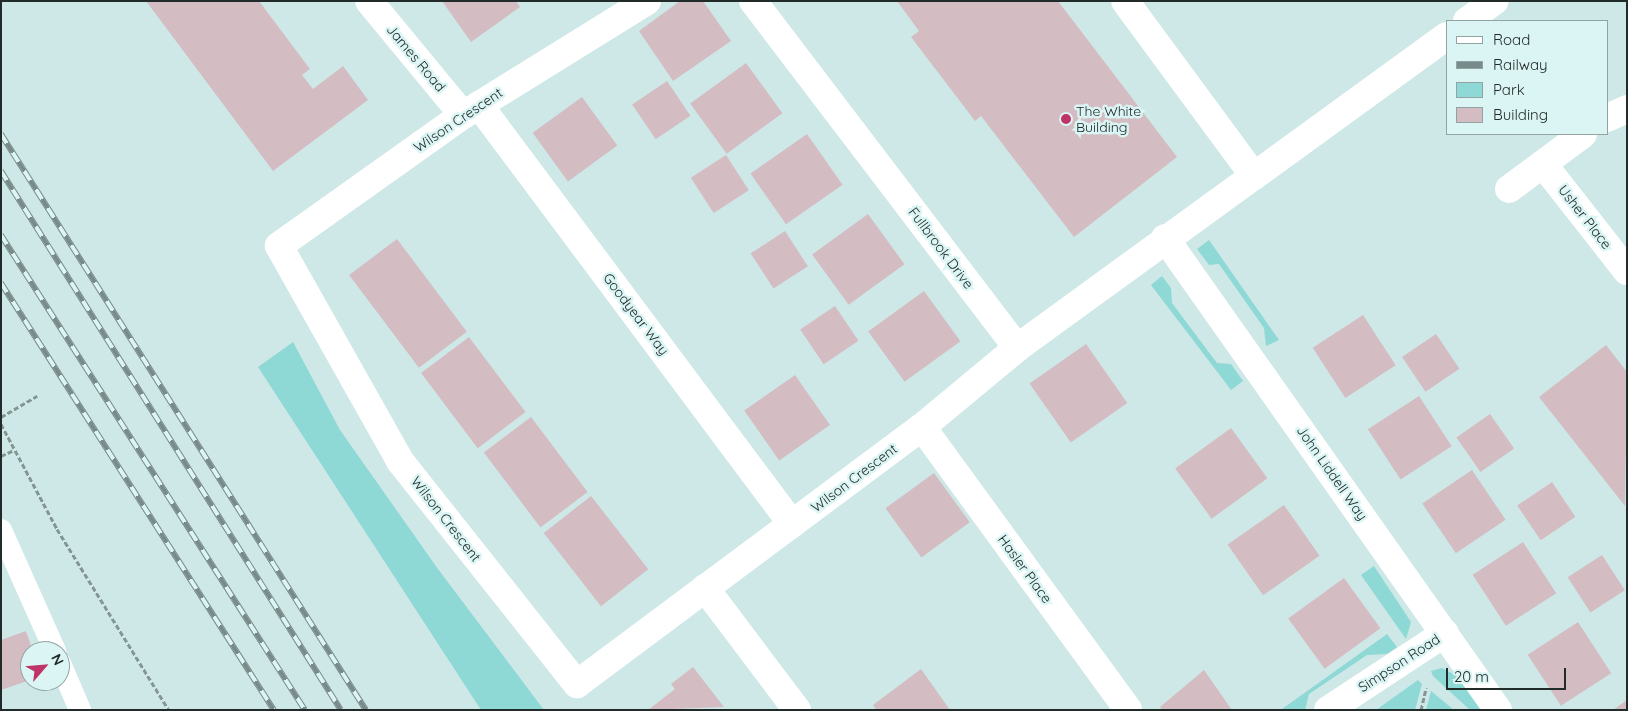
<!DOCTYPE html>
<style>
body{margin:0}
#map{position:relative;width:1628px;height:711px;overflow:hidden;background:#cee8e7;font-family:Quicksand,sans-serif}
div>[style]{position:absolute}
.green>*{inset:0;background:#8ed8d5}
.building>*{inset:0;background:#d4bdc2;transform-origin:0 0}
.path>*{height:3px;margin-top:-1.5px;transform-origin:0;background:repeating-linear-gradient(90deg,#839695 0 5px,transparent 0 7.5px)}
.service>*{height:22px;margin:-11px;padding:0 11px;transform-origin:11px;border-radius:11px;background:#fff}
.minor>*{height:28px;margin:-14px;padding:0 14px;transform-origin:14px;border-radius:14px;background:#fff}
.rail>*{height:5.5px;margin-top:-2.75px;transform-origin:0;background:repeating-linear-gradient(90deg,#dbf5f4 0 11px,#788a89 0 22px);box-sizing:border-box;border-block:1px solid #788a89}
.dots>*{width:14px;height:14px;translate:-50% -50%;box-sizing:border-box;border:2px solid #dbf5f4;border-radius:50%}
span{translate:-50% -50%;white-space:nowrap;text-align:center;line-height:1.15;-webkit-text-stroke:5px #dbf5f4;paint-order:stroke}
.street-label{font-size:14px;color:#212b2a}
.poi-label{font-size:14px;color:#212b2a}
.left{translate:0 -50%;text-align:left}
.frame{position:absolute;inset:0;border:2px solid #212b2a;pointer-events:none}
.legend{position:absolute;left:1446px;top:20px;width:162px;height:115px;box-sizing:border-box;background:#dbf5f4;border:1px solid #91a4a3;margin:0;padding:6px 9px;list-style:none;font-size:15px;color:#212b2a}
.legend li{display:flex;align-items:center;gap:10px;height:25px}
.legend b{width:25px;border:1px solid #91a4a3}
.north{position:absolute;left:20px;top:641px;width:50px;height:50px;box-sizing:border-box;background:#dbf5f4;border:1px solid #91a4a3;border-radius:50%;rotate:63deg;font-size:14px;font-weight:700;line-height:20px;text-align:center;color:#212b2a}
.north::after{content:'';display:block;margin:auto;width:18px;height:22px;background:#bf3367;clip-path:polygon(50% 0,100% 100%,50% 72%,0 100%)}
.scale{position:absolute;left:1446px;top:668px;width:120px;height:22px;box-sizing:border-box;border:2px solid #212b2a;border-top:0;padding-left:6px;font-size:15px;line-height:18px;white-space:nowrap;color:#212b2a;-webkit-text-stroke:4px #dbf5f4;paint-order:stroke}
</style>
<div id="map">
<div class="green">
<i style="clip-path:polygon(1209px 240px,1279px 340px,1266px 346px,1264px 328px,1219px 264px,1209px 265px,1197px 249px)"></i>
<i style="clip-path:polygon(1162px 276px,1171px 288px,1172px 303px,1217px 363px,1231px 364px,1243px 381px,1231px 390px,1151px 285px)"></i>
<i style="clip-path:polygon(293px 342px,340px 430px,438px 569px,544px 710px,481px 710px,258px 367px)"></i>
<i style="clip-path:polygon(1374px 566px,1411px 622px,1406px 639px,1361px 575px)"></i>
<i style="clip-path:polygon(1387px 634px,1397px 647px,1387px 654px,1367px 655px,1309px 694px,1305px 710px,1282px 709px)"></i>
<i style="clip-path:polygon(1442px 668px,1457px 676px,1482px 710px,1470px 710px,1433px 676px,1431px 671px)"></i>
<i style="clip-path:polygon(1418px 680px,1422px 684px,1415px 710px,1376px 710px)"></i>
<i style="clip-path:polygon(1431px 691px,1454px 710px,1426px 710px)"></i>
</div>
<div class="building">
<i style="clip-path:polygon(146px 1px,259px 1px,310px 69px,302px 75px,313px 89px,343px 66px,368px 100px,273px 171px)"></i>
<i style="clip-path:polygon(442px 1px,516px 1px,520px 7px,471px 42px)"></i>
<i style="clip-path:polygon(680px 1px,703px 1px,731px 41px,673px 81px,639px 31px)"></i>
<i style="clip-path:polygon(897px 1px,1058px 1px,1177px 157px,1074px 237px,981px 116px,975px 121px,911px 37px,919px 31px)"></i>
<i style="left:746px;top:63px;width:62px;height:69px;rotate:54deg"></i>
<i style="left:667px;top:81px;width:42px;height:42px;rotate:56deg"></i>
<i style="left:582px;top:97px;width:60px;height:61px;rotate:54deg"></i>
<i style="left:807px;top:134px;width:62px;height:69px;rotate:55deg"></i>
<i style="left:726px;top:155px;width:42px;height:42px;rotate:57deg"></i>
<i style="left:868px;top:214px;width:62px;height:69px;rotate:54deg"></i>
<i style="left:785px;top:231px;width:42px;height:41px;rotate:57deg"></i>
<i style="left:397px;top:239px;width:116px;height:60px;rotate:53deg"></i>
<i style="left:924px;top:291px;width:62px;height:69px;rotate:54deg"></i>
<i style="left:835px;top:306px;width:42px;height:42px;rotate:56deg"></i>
<i style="left:1363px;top:315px;width:60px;height:60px;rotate:57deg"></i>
<i style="left:1436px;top:334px;width:42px;height:41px;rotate:56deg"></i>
<i style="left:469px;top:337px;width:94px;height:60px;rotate:53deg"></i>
<i style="left:1086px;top:344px;width:72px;height:69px;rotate:55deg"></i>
<i style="clip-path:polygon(1606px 345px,1627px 372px,1625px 506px,1539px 397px)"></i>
<i style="left:795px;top:375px;width:61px;height:62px;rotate:55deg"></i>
<i style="left:1419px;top:396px;width:60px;height:61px;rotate:57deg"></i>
<i style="left:1490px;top:414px;width:42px;height:41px;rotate:55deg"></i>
<i style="left:531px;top:417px;width:94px;height:59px;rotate:53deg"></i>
<i style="left:1231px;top:428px;width:62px;height:69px;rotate:54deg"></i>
<i style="left:1472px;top:470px;width:60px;height:60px;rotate:56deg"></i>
<i style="left:934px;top:473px;width:61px;height:60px;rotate:54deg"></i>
<i style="left:1552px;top:482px;width:42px;height:42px;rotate:56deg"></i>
<i style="left:591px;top:496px;width:93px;height:60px;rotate:52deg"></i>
<i style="left:1284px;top:505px;width:62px;height:69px;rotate:55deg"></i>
<i style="left:1523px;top:542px;width:61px;height:60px;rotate:57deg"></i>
<i style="left:1602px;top:555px;width:42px;height:41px;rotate:57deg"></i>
<i style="left:1344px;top:578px;width:62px;height:69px;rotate:54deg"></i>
<i style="left:1578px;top:622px;width:61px;height:60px;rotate:57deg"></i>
<i style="clip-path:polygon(26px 631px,33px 651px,30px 651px,30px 680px,1px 690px,1px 640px)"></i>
<i style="clip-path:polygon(693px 667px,724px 707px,648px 710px,675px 689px,671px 684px)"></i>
<i style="clip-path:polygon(921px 669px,950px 710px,876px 710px,873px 705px)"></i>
<i style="clip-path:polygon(1204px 670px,1232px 710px,1162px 710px,1160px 707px)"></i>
<i style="clip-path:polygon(1627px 700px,1627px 710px,1613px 710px)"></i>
</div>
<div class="path">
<i style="left:1px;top:417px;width:42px;rotate:-30.3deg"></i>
<i style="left:1px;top:424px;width:119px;rotate:61.9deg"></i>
<i style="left:57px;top:529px;width:213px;rotate:58.3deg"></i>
<i style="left:1px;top:456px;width:14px;rotate:-25deg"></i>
<i style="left:1421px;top:710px;width:23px;rotate:-77deg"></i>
</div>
<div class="service">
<i style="left:1px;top:530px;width:133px;rotate:65.9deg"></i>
<i style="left:60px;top:663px;width:51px;rotate:66.9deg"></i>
</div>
<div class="minor">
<i style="left:369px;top:1px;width:148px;rotate:50.5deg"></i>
<i style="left:647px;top:1px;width:216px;rotate:148.2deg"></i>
<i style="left:463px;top:115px;width:226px;rotate:144.6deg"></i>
<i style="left:279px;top:246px;width:247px;rotate:60.6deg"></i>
<i style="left:400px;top:461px;width:285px;rotate:51.6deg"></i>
<i style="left:577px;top:684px;width:430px;rotate:-36.7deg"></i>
<i style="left:922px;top:427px;width:124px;rotate:-39.7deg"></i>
<i style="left:1017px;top:348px;width:293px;rotate:-36deg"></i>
<i style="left:1254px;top:176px;width:217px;rotate:-126.4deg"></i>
<i style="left:753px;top:1px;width:436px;rotate:52.7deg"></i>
<i style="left:1467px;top:21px;width:34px;rotate:-36deg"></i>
<i style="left:479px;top:105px;width:523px;rotate:53.24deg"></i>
<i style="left:1607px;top:118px;width:22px;rotate:-24deg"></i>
<i style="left:1543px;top:164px;width:136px;rotate:51.9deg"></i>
<i style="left:1254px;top:176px;width:238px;rotate:-36deg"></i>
<i style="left:1509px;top:189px;width:92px;rotate:-36.6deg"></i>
<i style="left:1165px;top:238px;width:578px;rotate:54.8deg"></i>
<i style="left:922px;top:427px;width:350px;rotate:53.9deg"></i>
<i style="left:705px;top:588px;width:153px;rotate:53deg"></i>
<i style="left:1328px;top:710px;width:140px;rotate:-33.3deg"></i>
</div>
<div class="rail">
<i style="left:1px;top:134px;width:682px;rotate:57.64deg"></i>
<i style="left:1px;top:171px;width:637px;rotate:57.76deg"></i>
<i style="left:1px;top:235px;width:564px;rotate:57.38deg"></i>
<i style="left:1px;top:283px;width:507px;rotate:57.41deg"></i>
</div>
<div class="dots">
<i style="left:1066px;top:119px;background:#bf3367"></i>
</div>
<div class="street-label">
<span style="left:416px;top:58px;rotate:50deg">James Road</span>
<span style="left:458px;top:120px;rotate:-34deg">Wilson Crescent</span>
<span style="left:1585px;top:217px;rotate:52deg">Usher Place</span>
<span style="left:941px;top:248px;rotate:53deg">Fullbrook Drive</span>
<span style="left:636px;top:314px;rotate:53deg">Goodyear Way</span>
<span style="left:1332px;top:473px;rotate:55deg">John Liddell Way</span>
<span style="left:854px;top:478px;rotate:-37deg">Wilson Crescent</span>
<span style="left:446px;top:519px;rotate:52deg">Wilson Crescent</span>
<span style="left:1025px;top:569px;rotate:54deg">Hasler Place</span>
<span style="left:1399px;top:663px;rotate:-33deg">Simpson Road</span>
</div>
<div class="poi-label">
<span class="left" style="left:1076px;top:119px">The White<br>Building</span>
</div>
<div class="frame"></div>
<ul class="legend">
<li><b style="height:6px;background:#fff"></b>Road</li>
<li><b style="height:6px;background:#788a89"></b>Railway</li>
<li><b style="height:14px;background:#8ed8d5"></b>Park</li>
<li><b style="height:14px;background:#d4bdc2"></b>Building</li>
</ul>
<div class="north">N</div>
<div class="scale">20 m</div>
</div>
